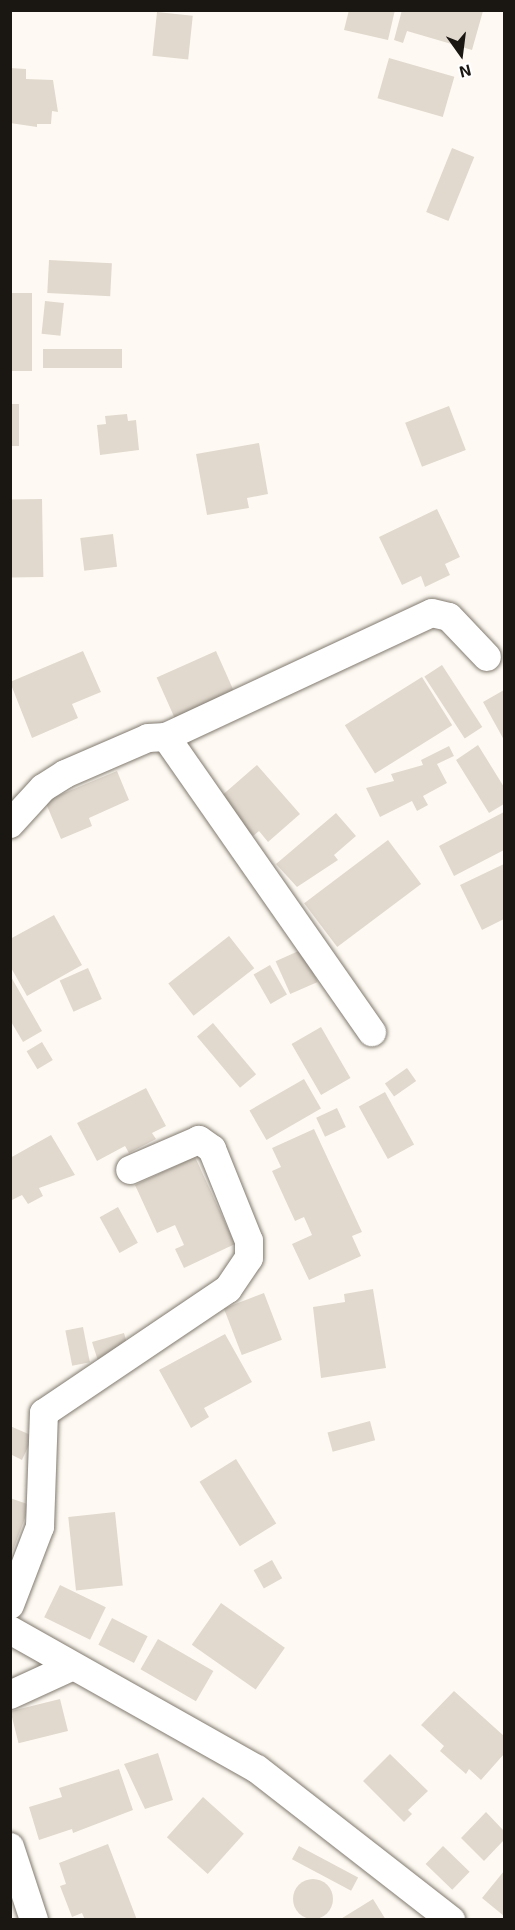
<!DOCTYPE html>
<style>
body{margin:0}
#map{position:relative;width:515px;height:1930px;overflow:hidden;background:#fefaf3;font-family:"Exo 2",sans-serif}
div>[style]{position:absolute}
.building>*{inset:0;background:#e1d9ce;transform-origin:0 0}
.round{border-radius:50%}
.roads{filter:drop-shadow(0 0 2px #817a70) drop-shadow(0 0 2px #817a70)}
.street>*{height:28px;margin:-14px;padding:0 14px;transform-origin:14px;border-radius:14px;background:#fff}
span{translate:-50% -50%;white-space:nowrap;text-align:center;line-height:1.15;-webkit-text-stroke:5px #fff;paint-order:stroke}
.frame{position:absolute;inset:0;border:12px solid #1a1713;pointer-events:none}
.north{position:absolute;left:431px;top:24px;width:60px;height:60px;-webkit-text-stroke:4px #fff;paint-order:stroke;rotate:166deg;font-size:16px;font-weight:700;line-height:24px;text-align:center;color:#1a1713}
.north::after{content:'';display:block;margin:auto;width:21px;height:27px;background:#1a1713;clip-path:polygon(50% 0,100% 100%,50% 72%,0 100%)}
</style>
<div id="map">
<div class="building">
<i style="clip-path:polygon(349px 10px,395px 10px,388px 40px,344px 30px)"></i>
<i style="clip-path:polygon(402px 10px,482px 10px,483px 11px,472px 50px,407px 31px,403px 43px,394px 40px)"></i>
<i style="left:157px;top:12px;width:36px;height:44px;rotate:6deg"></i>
<i style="left:389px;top:58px;width:68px;height:42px;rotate:16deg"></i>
<i style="clip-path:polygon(10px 68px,26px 69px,26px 79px,53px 80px,58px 112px,52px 111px,51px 124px,37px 124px,37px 127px,10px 123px)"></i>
<i style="left:452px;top:148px;width:24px;height:69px;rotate:22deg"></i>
<i style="left:49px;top:260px;width:63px;height:33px;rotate:3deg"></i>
<i style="left:10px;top:293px;width:22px;height:78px"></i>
<i style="left:45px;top:301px;width:19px;height:33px;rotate:6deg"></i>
<i style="left:43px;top:349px;width:79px;height:19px"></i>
<i style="left:10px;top:404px;width:9px;height:42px"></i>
<i style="left:449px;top:406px;width:47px;height:47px;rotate:69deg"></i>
<i style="clip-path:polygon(127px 414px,128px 421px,136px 420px,139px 450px,100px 455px,97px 425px,106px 424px,105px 416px)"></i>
<i style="clip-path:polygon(259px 443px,268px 494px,247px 498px,249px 508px,207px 515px,196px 454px)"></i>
<i style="left:42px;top:499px;width:78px;height:32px;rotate:89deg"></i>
<i style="clip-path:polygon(437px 509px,460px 557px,445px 564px,450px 575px,425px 587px,421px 576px,402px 585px,379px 537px)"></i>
<i style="left:113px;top:534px;width:33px;height:33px;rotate:83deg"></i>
<i style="clip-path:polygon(83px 651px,101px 692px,72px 704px,78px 718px,32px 738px,10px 682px)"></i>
<i style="left:216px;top:651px;width:49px;height:65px;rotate:66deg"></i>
<i style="left:442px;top:665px;width:74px;height:21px;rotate:57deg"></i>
<i style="left:422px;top:677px;width:57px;height:91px;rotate:58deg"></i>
<i style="clip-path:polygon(504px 690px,504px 740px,483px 702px)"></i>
<i style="clip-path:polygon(478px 745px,504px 787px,504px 804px,489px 813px,456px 760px)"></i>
<i style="clip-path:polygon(449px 746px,454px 756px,437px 764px,447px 783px,423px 796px,428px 805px,417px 811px,412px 801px,380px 817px,366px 788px,394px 781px,391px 774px,423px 765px,421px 760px)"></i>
<i style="clip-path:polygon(257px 765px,300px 814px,268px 842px,259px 831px,253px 836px,219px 798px)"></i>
<i style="clip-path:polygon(117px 771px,129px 800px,89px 818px,92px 826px,61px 839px,45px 801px)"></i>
<i style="clip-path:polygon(504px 812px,504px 850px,454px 876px,439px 846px)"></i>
<i style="clip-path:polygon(336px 813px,356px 836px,334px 855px,338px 860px,297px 887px,276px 864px)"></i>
<i style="left:388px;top:840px;width:55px;height:105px;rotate:53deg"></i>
<i style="clip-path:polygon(504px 864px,504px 919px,482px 930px,460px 885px)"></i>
<i style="clip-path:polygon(54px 915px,82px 965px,27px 996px,10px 966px,10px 939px)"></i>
<i style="left:229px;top:936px;width:41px;height:77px;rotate:52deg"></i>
<i style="left:303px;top:949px;width:36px;height:30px;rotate:66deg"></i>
<i style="left:270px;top:965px;width:34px;height:19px;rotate:60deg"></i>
<i style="left:88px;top:968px;width:34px;height:31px;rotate:66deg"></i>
<i style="clip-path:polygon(10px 975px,42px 1031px,23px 1042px,10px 1020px)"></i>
<i style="left:213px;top:1023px;width:67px;height:21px;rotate:50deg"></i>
<i style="left:321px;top:1027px;width:59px;height:34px;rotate:60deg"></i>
<i style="left:42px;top:1042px;width:21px;height:18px;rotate:59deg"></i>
<i style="left:407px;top:1068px;width:16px;height:27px;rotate:55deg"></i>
<i style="left:304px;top:1079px;width:34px;height:63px;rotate:60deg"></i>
<i style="clip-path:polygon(146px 1088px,166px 1126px,152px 1133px,156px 1139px,129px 1153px,125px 1146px,97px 1161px,77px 1123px)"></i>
<i style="left:385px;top:1092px;width:60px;height:30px;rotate:61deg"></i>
<i style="left:337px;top:1108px;width:21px;height:23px;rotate:65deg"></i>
<i style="clip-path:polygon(314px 1129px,362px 1232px,352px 1236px,361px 1256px,309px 1280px,292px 1244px,312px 1235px,304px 1217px,295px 1221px,272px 1171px,281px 1167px,272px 1148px)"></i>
<i style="clip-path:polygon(51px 1135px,75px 1175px,39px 1188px,43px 1196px,28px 1204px,22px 1195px,10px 1201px,10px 1158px)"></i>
<i style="clip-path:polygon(195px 1157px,235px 1244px,184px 1268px,175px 1249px,184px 1245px,175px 1225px,157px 1233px,135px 1185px)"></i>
<i style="left:118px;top:1207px;width:41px;height:21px;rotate:61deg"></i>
<i style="clip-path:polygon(373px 1289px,386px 1368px,321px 1378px,313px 1307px,345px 1302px,344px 1294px)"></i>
<i style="left:264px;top:1293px;width:50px;height:43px;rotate:69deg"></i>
<i style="left:83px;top:1327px;width:36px;height:18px;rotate:79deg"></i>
<i style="clip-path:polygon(124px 1333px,128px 1347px,98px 1361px,92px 1342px)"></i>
<i style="clip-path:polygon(225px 1334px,252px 1382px,204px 1408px,209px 1417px,191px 1428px,159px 1370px)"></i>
<i style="left:370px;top:1421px;width:20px;height:44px;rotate:75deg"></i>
<i style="clip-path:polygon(10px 1426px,33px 1436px,22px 1460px,10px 1454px)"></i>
<i style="left:236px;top:1459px;width:76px;height:43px;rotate:58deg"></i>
<i style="clip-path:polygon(10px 1498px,30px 1505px,11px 1555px,10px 1555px)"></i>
<i style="left:115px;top:1512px;width:74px;height:47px;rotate:84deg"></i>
<i style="left:272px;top:1560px;width:21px;height:21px;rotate:61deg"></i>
<i style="left:60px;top:1585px;width:51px;height:36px;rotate:26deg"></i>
<i style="left:221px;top:1603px;width:78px;height:51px;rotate:35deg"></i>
<i style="left:112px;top:1618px;width:40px;height:30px;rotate:27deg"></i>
<i style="left:158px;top:1639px;width:64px;height:35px;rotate:30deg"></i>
<i style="clip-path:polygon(454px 1691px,504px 1736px,504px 1754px,481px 1780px,469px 1769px,466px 1774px,440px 1751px,444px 1746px,421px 1725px)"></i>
<i style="left:60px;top:1699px;width:33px;height:51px;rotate:76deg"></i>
<i style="clip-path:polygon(158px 1753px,173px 1800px,145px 1809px,124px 1764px)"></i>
<i style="clip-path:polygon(390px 1754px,428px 1791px,408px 1810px,412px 1814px,404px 1822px,363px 1781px)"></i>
<i style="clip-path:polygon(119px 1769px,133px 1810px,73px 1833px,72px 1829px,39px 1840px,29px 1807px,62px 1797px,59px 1788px)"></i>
<i style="left:203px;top:1797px;width:55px;height:54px;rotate:42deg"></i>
<i style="clip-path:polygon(486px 1812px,504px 1831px,504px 1840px,484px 1861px,461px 1838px)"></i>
<i style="clip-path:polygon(108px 1844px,137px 1920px,85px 1920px,82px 1913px,72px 1917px,60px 1886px,66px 1884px,59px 1863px)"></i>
<i style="left:299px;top:1846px;width:67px;height:15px;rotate:28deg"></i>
<i style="left:443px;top:1846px;width:37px;height:25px;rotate:44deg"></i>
<i style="clip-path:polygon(504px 1871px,504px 1916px,482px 1898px)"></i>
<i class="round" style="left:293px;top:1879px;width:40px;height:40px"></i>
<i style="clip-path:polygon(373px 1899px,386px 1920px,339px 1920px)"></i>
</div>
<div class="roads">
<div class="street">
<i style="left:166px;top:737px;width:360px;rotate:55.1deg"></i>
<i style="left:10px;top:824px;width:49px;rotate:-47.5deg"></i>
<i style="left:43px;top:788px;width:26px;rotate:-32deg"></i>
<i style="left:65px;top:774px;width:90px;rotate:-23.4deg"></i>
<i style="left:148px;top:738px;width:18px;rotate:-3deg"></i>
<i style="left:166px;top:737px;width:293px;rotate:-25deg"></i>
<i style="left:432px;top:613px;width:17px;rotate:13deg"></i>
<i style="left:449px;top:617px;width:55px;rotate:46.5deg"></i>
<i style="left:10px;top:1605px;width:84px;rotate:-69deg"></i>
<i style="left:40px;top:1527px;width:114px;rotate:-88deg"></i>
<i style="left:44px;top:1413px;width:222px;rotate:-34deg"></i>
<i style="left:228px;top:1289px;width:37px;rotate:-56deg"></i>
<i style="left:249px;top:1258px;width:17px;rotate:-90deg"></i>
<i style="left:249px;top:1241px;width:99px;rotate:-111.9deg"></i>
<i style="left:212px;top:1149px;width:16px;rotate:-145deg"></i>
<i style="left:199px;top:1140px;width:75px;rotate:156.5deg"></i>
<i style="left:10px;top:1630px;width:283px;rotate:29.4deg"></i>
<i style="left:257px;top:1769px;width:246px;rotate:37.9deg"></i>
<i style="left:10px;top:1695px;width:69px;rotate:-24.7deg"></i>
<i style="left:10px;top:1847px;width:77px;rotate:71.8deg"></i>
</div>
</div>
<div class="frame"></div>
<div class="north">N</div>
</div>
